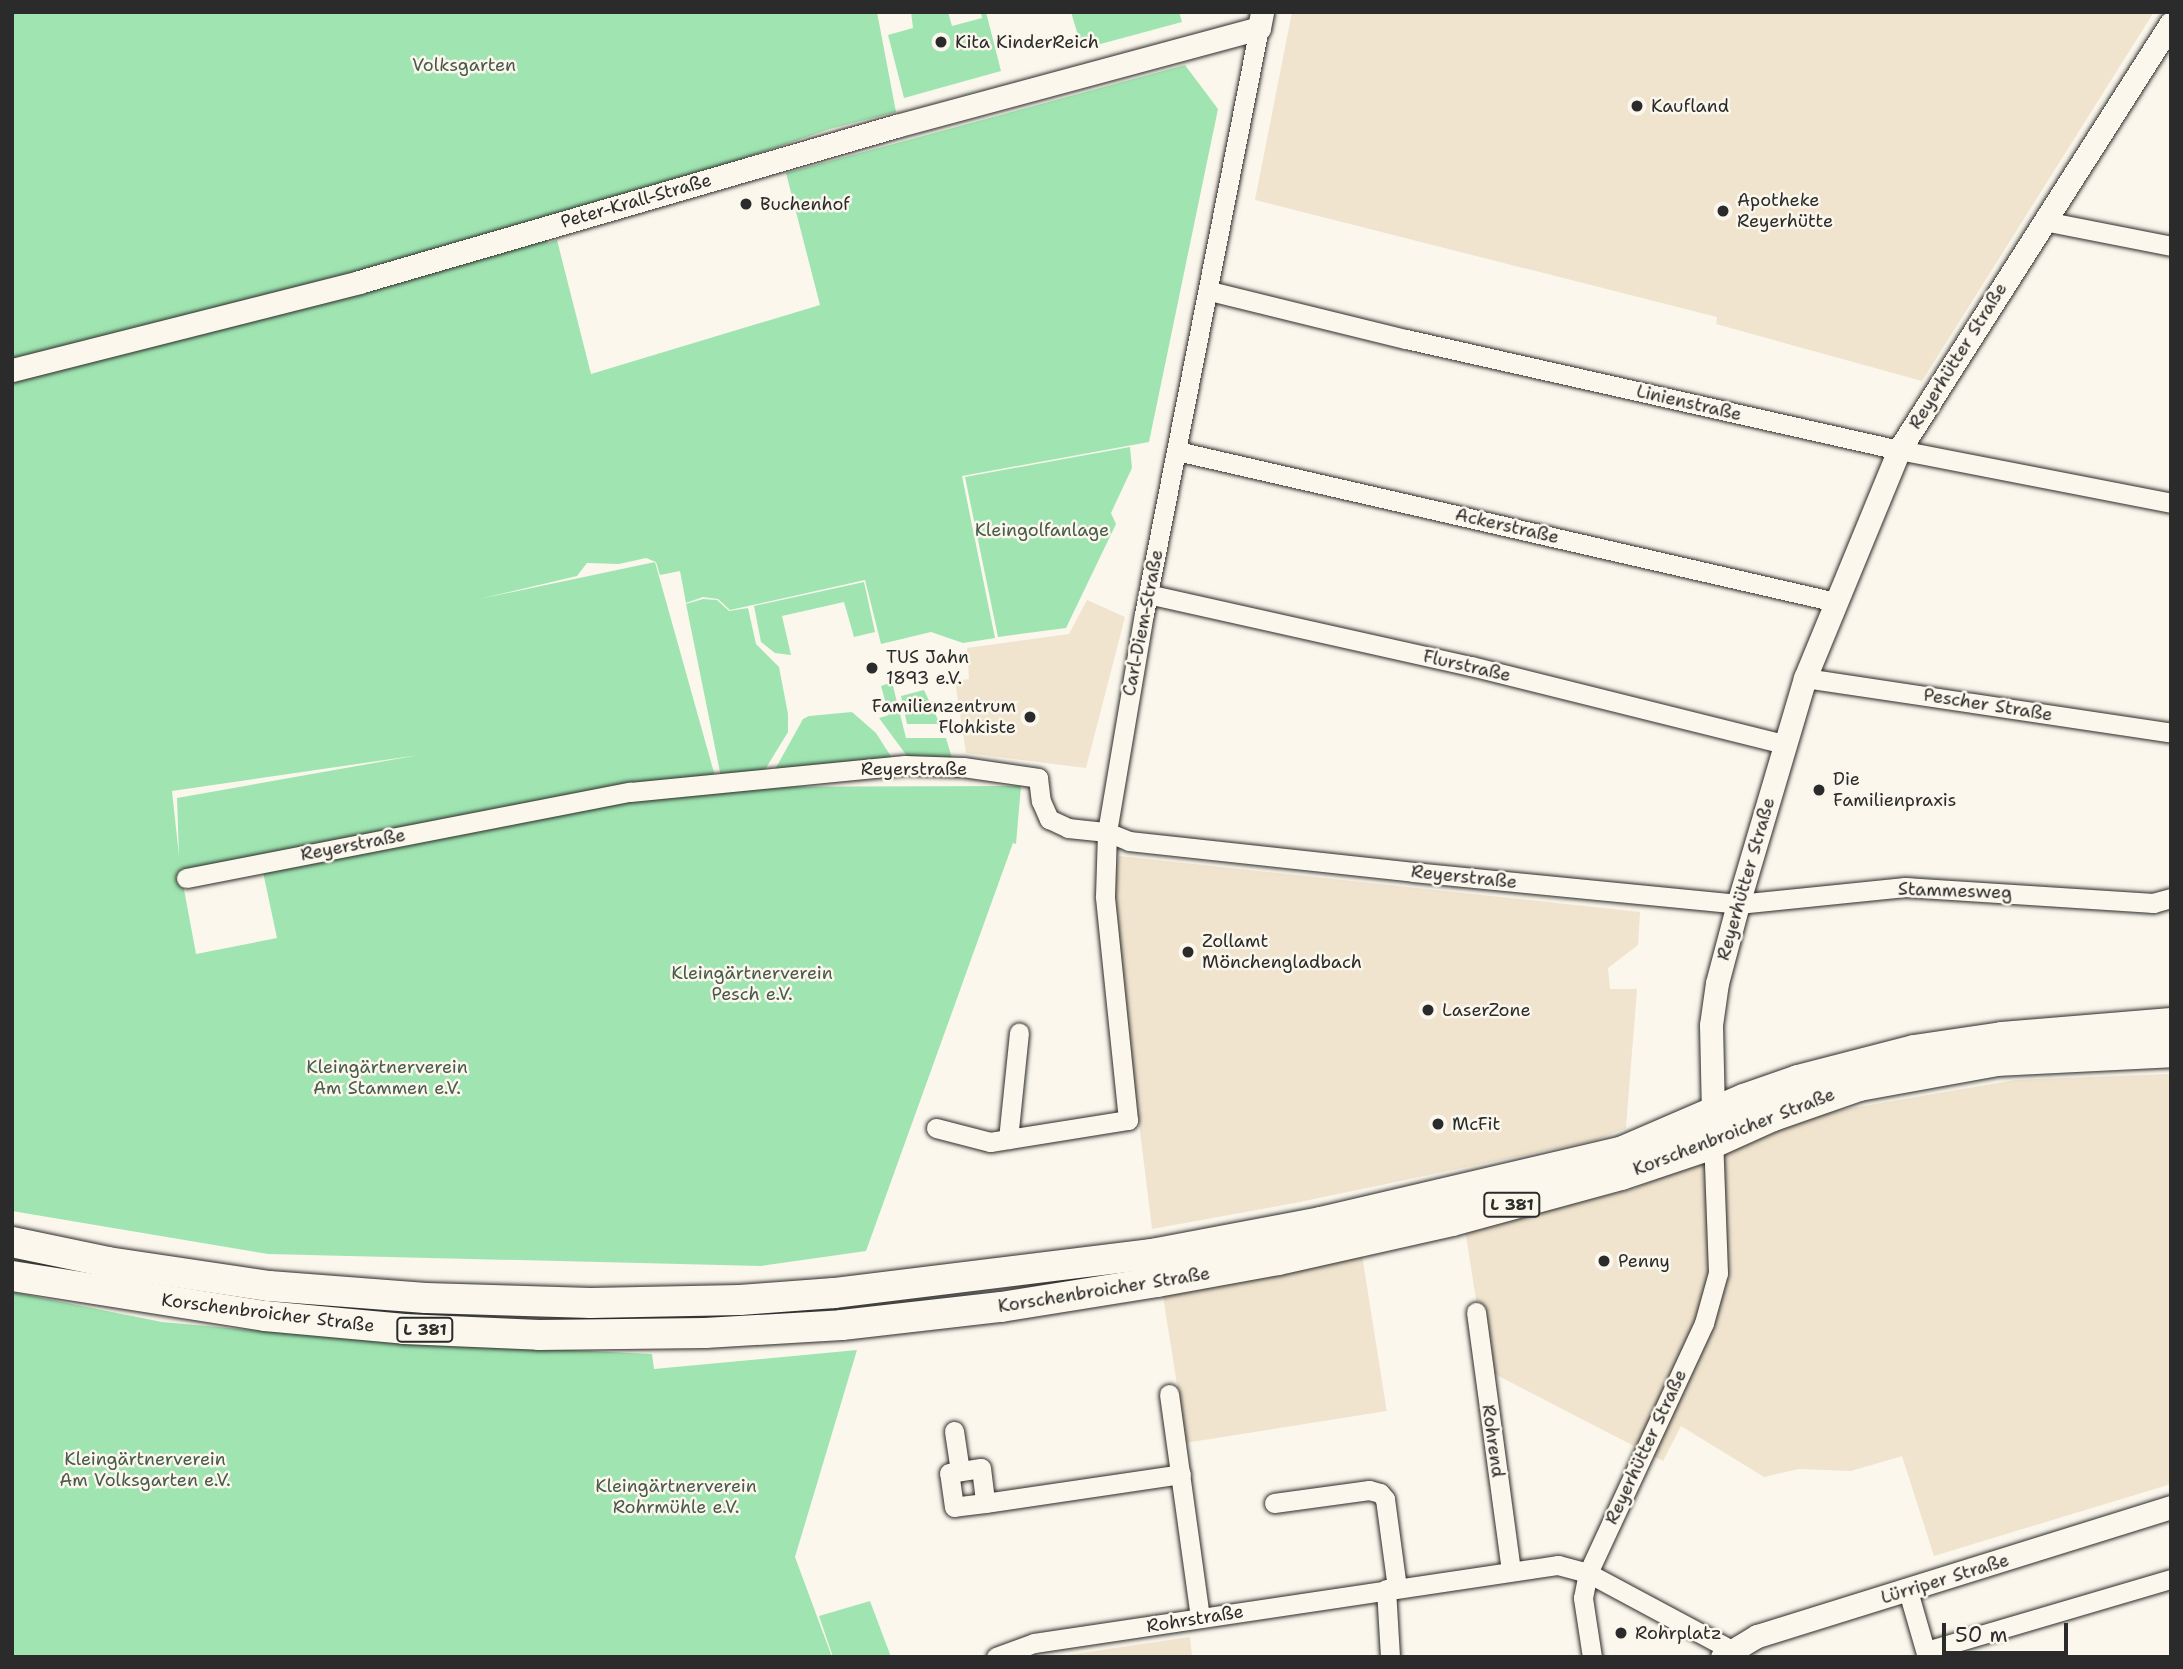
<!DOCTYPE html>
<meta charset="utf-8">
<style>
body{margin:0}
#map{position:relative;width:2183px;height:1669px;overflow:hidden;background:#fbf7ec;font-family:"Shantell Sans",sans-serif}
div>[style]{position:absolute}
.built>*{inset:0;background:#f0e4ce;transform-origin:0 0}
.green>*{inset:0;background:#a0e5b1}
.roads{filter:drop-shadow(0 0 2px #2b2b2b) drop-shadow(0 0 2px #2b2b2b)}
.minor>*{height:19px;margin:-9.5px;padding:0 9.5px;transform-origin:9.5px;border-radius:9.5px;background:#fbf7ec}
.tertiary>*{height:23px;margin:-11.5px;padding:0 11.5px;transform-origin:11.5px;border-radius:11.5px;background:#fbf7ec}
.primary>*{height:30px;margin:-15px;padding:0 15px;transform-origin:15px;border-radius:15px;background:#fbf7ec}
.dots>*{width:19px;height:19px;translate:-50% -50%;box-sizing:border-box;border:4px solid #fbf7ec;border-radius:50%}
span{translate:-50% -50%;white-space:nowrap;text-align:center;line-height:1.15;-webkit-text-stroke:5px #fbf7ec;paint-order:stroke}
.shield-label span{padding:2px 5px;background:#fbf7ec;border:2px solid;border-radius:5px;-webkit-text-stroke-width:0}
.shield-label{font-size:16px;color:#2b2b2b;font-weight:700}
.poi-label{font-size:18px;color:#2b2b2b}
.left{translate:0 -50%;text-align:left}
.right{translate:-100% -50%;text-align:right}
.park-label{font-size:18px;color:#485a4c}
.street-label{font-size:18px;color:#2b2b2b}
.frame{position:absolute;inset:0;border:14px solid #2b2b2b;pointer-events:none}
.scale{position:absolute;left:1942px;top:1623px;width:126px;height:32px;box-sizing:border-box;border:4px solid #2b2b2b;border-top:0;padding-left:9px;font-size:21px;line-height:24px;white-space:nowrap;color:#2b2b2b;-webkit-text-stroke:5px #fbf7ec;paint-order:stroke}
</style>
<div id="map">
<div class="built">
<i style="clip-path:polygon(1292px 12px,2154px 12px,1922px 381px,1716px 324px,1717px 317px,1255px 200px)"></i>
<i style="clip-path:polygon(1087px 600px,1125px 617px,1086px 768px,966px 753px,955px 681px,969px 679px,967px 648px,1069px 634px)"></i>
<i style="clip-path:polygon(1119px 856px,1640px 912px,1638px 945px,1608px 968px,1610px 989px,1637px 989px,1626px 1128px,1596px 1140px,1295px 1203px,1152px 1229px,1111px 894px)"></i>
<i style="clip-path:polygon(2171px 1074px,2171px 1484px,1934px 1556px,1902px 1456px,1851px 1471px,1799px 1469px,1764px 1477px,1681px 1426px,1663px 1461px,1487px 1370px,1465px 1229px,1634px 1189px,1800px 1117px,2015px 1080px)"></i>
<i style="left:1362px;top:1255px;width:158px;height:203px;rotate:81deg"></i>
<i style="clip-path:polygon(1190px 1637px,1192px 1657px,1063px 1657px,1068px 1655px)"></i>
</div>
<div class="green">
<i style="clip-path:polygon(evenodd,12px 12px,877px 12px,896px 112px,830px 129px,546px 226px,548px 243px,557px 240px,591px 374px,820px 305px,786px 173px,1185px 65px,1218px 109px,1149px 442px,962px 476px,995px 638px,963px 643px,931px 632px,881px 644px,865px 580px,730px 610px,718px 599px,703px 597px,686px 603px,680px 571px,660px 575px,656px 562px,646px 558px,619px 564px,587px 563px,577px 576px,479px 599px,655px 562px,718px 787px,1021px 786px,1016px 844px,1013px 843px,866px 1251px,761px 1266px,268px 1254px,12px 1211px,12px 12px,419px 755px,177px 798px,179px 856px,172px 791px,419px 755px,12px 12px,263px 872px,277px 938px,196px 954px,181px 873px,263px 872px)"></i>
<i style="clip-path:polygon(911px 12px,948px 12px,952px 26px,982px 18px,981px 12px,986px 12px,1001px 71px,904px 98px,888px 35px,913px 28px)"></i>
<i style="clip-path:polygon(1071px 12px,1179px 12px,1182px 22px,1082px 49px)"></i>
<i style="clip-path:polygon(1130px 447px,1132px 468px,1111px 513px,1116px 524px,1066px 628px,998px 637px,965px 477px)"></i>
<i style="clip-path:polygon(864px 582px,875px 632px,854px 637px,844px 602px,782px 616px,791px 655px,775px 653px,761px 642px,754px 606px)"></i>
<i style="clip-path:polygon(703px 599px,717px 600px,729px 611px,748px 608px,756px 644px,779px 667px,788px 714px,788px 732px,763px 773px,721px 777px,686px 604px)"></i>
<i style="clip-path:polygon(892px 682px,906px 738px,946px 738px,952px 758px,907px 756px,879px 718px,889px 715px,881px 686px)"></i>
<i style="clip-path:polygon(924px 690px,940px 724px,907px 724px,901px 696px)"></i>
<i style="clip-path:polygon(852px 712px,876px 733px,895px 763px,773px 773px,803px 719px,809px 716px)"></i>
<i style="clip-path:polygon(12px 1292px,162px 1322px,364px 1340px,652px 1354px,654px 1369px,857px 1350px,795px 1557px,832px 1657px,12px 1657px)"></i>
<i style="clip-path:polygon(870px 1601px,891px 1657px,833px 1657px,819px 1616px)"></i>
</div>
<div class="roads">
<div class="minor">
<i style="left:2044px;top:221px;width:129px;rotate:11.1deg"></i>
<i style="left:1210px;top:291px;width:202px;rotate:13.8deg"></i>
<i style="left:1406px;top:339px;width:505px;rotate:12.69deg"></i>
<i style="left:1899px;top:450px;width:277px;rotate:11deg"></i>
<i style="left:1177px;top:451px;width:676px;rotate:12.91deg"></i>
<i style="left:1148px;top:594px;width:331px;rotate:12.6deg"></i>
<i style="left:1471px;top:666px;width:324px;rotate:14deg"></i>
<i style="left:1805px;top:678px;width:370px;rotate:8.5deg"></i>
<i style="left:186px;top:878px;width:452px;rotate:-11deg"></i>
<i style="left:630px;top:792px;width:276px;rotate:-5.6deg"></i>
<i style="left:905px;top:765px;width:58px;rotate:2deg"></i>
<i style="left:963px;top:767px;width:76px;rotate:8.3deg"></i>
<i style="left:1038px;top:778px;width:23px;rotate:83deg"></i>
<i style="left:1041px;top:801px;width:20px;rotate:66deg"></i>
<i style="left:1049px;top:819px;width:21px;rotate:25deg"></i>
<i style="left:1068px;top:828px;width:39px;rotate:6deg"></i>
<i style="left:1107px;top:832px;width:24px;rotate:22deg"></i>
<i style="left:1129px;top:841px;width:286px;rotate:6.2deg"></i>
<i style="left:1413px;top:872px;width:327px;rotate:5.6deg"></i>
<i style="left:1738px;top:904px;width:168px;rotate:-5.8deg"></i>
<i style="left:1905px;top:887px;width:249px;rotate:3.7deg"></i>
<i style="left:2153px;top:903px;width:19px;rotate:-16deg"></i>
<i style="left:936px;top:1128px;width:56px;rotate:14.5deg"></i>
<i style="left:990px;top:1142px;width:140px;rotate:-9.1deg"></i>
<i style="left:1128px;top:1120px;width:225px;rotate:-95.9deg"></i>
<i style="left:1105px;top:896px;width:64px;rotate:-88.2deg"></i>
<i style="left:1107px;top:832px;width:221px;rotate:-80.4deg"></i>
<i style="left:1144px;top:614px;width:597px;rotate:-78.9deg"></i>
<i style="left:1008px;top:1139px;width:107px;rotate:-84.1deg"></i>
<i style="left:1476px;top:1312px;width:260px;rotate:82.3deg"></i>
<i style="left:1169px;top:1394px;width:226px;rotate:82.1deg"></i>
<i style="left:954px;top:1431px;width:40px;rotate:81.5deg"></i>
<i style="left:985px;top:1503px;width:31px;rotate:173deg"></i>
<i style="left:954px;top:1507px;width:34px;rotate:-98deg"></i>
<i style="left:949px;top:1473px;width:32px;rotate:-9deg"></i>
<i style="left:981px;top:1468px;width:35px;rotate:83deg"></i>
<i style="left:985px;top:1503px;width:198px;rotate:-8.4deg"></i>
<i style="left:1274px;top:1503px;width:96px;rotate:-7.8deg"></i>
<i style="left:1369px;top:1490px;width:11px;rotate:15deg"></i>
<i style="left:1380px;top:1493px;width:8px;rotate:50deg"></i>
<i style="left:1385px;top:1499px;width:90px;rotate:82.3deg"></i>
<i style="left:1386px;top:1589px;width:68px;rotate:86.6deg"></i>
<i style="left:1908px;top:1591px;width:69px;rotate:73.9deg"></i>
<i style="left:1926px;top:1651px;width:255px;rotate:-16.4deg"></i>
<i style="left:996px;top:1657px;width:40px;rotate:-20.2deg"></i>
<i style="left:1034px;top:1643px;width:530px;rotate:-8.47deg"></i>
<i style="left:1558px;top:1565px;width:31px;rotate:15deg"></i>
<i style="left:1588px;top:1573px;width:161px;rotate:28.2deg"></i>
<i style="left:1592px;top:1657px;width:60px;rotate:-98.7deg"></i>
<i style="left:1583px;top:1598px;width:25px;rotate:-79deg"></i>
<i style="left:1588px;top:1573px;width:276px;rotate:-65.1deg"></i>
<i style="left:1704px;top:1323px;width:52px;rotate:-74.4deg"></i>
<i style="left:1718px;top:1273px;width:139px;rotate:-92.1deg"></i>
</div>
<div class="tertiary">
<i style="left:12px;top:370px;width:358px;rotate:-14.2deg"></i>
<i style="left:359px;top:282px;width:559px;rotate:-16.2deg"></i>
<i style="left:896px;top:126px;width:376px;rotate:-15.1deg"></i>
<i style="left:1259px;top:28px;width:16px;rotate:-79deg"></i>
<i style="left:1713px;top:1113px;width:88px;rotate:-91.3deg"></i>
<i style="left:1711px;top:1025px;width:42px;rotate:-81.9deg"></i>
<i style="left:1717px;top:983px;width:82px;rotate:-75.1deg"></i>
<i style="left:1738px;top:904px;width:236px;rotate:-73.5deg"></i>
<i style="left:1805px;top:678px;width:247px;rotate:-67.6deg"></i>
<i style="left:1899px;top:450px;width:506px;rotate:-57.5deg"></i>
<i style="left:1722px;top:1657px;width:41px;rotate:-31deg"></i>
<i style="left:1757px;top:1636px;width:434px;rotate:-17.3deg"></i>
</div>
<div class="primary">
<i style="left:12px;top:1242px;width:98px;rotate:11.8deg"></i>
<i style="left:108px;top:1262px;width:163px;rotate:8.5deg"></i>
<i style="left:269px;top:1286px;width:157px;rotate:4.4deg"></i>
<i style="left:426px;top:1298px;width:165px;rotate:1.7deg"></i>
<i style="left:591px;top:1303px;width:149px;rotate:-1.2deg"></i>
<i style="left:740px;top:1300px;width:94px;rotate:-4.3deg"></i>
<i style="left:834px;top:1293px;width:320px;rotate:-7deg"></i>
<i style="left:1152px;top:1254px;width:172px;rotate:-10.7deg"></i>
<i style="left:1321px;top:1222px;width:310px;rotate:-13.2deg"></i>
<i style="left:1623px;top:1151px;width:132px;rotate:-23.3deg"></i>
<i style="left:1744px;top:1099px;width:57px;rotate:-19.4deg"></i>
<i style="left:1798px;top:1080px;width:120px;rotate:-14.5deg"></i>
<i style="left:1914px;top:1050px;width:89px;rotate:-8.4deg"></i>
<i style="left:2002px;top:1037px;width:170px;rotate:-4.7deg"></i>
<i style="left:12px;top:1276px;width:256px;rotate:9deg"></i>
<i style="left:265px;top:1316px;width:140px;rotate:5.3deg"></i>
<i style="left:404px;top:1329px;width:135px;rotate:2.5deg"></i>
<i style="left:539px;top:1335px;width:166px;rotate:-0.7deg"></i>
<i style="left:705px;top:1333px;width:137px;rotate:-3.3deg"></i>
<i style="left:842px;top:1325px;width:160px;rotate:-6.5deg"></i>
<i style="left:1001px;top:1307px;width:158px;rotate:-9.1deg"></i>
<i style="left:1157px;top:1282px;width:123px;rotate:-10.3deg"></i>
<i style="left:1278px;top:1260px;width:178px;rotate:-12.6deg"></i>
<i style="left:1452px;top:1221px;width:175px;rotate:-15.2deg"></i>
<i style="left:1621px;top:1175px;width:88px;rotate:-18.6deg"></i>
<i style="left:1704px;top:1147px;width:76px;rotate:-24.2deg"></i>
<i style="left:1773px;top:1116px;width:91px;rotate:-19.2deg"></i>
<i style="left:1859px;top:1086px;width:139px;rotate:-10.3deg"></i>
<i style="left:1996px;top:1061px;width:175px;rotate:-2.9deg"></i>
</div>
</div>
<div class="dots">
<i style="left:941px;top:42px;background:#2b2b2b"></i>
<i style="left:1637px;top:106px;background:#2b2b2b"></i>
<i style="left:746px;top:204px;background:#2b2b2b"></i>
<i style="left:1723px;top:211px;background:#2b2b2b"></i>
<i style="left:872px;top:668px;background:#2b2b2b"></i>
<i style="left:1030px;top:717px;background:#2b2b2b"></i>
<i style="left:1819px;top:790px;background:#2b2b2b"></i>
<i style="left:1188px;top:952px;background:#2b2b2b"></i>
<i style="left:1428px;top:1010px;background:#2b2b2b"></i>
<i style="left:1438px;top:1124px;background:#2b2b2b"></i>
<i style="left:1604px;top:1261px;background:#2b2b2b"></i>
<i style="left:1621px;top:1633px;background:#2b2b2b"></i>
</div>
<div class="shield-label">
<span style="left:1512px;top:1205px">L 381</span>
<span style="left:425px;top:1330px">L 381</span>
</div>
<div class="poi-label">
<span class="left" style="left:955px;top:42px">Kita KinderReich</span>
<span class="left" style="left:1651px;top:106px">Kaufland</span>
<span class="left" style="left:1737px;top:211px">Apotheke<br>Reyerhütte</span>
<span class="left" style="left:760px;top:204px">Buchenhof</span>
<span class="left" style="left:886px;top:668px">TUS Jahn<br>1893 e.V.</span>
<span class="right" style="left:1016px;top:717px">Familienzentrum<br>Flohkiste</span>
<span class="left" style="left:1833px;top:790px">Die<br>Familienpraxis</span>
<span class="left" style="left:1202px;top:952px">Zollamt<br>Mönchengladbach</span>
<span class="left" style="left:1442px;top:1010px">LaserZone</span>
<span class="left" style="left:1452px;top:1124px">McFit</span>
<span class="left" style="left:1618px;top:1261px">Penny</span>
<span class="left" style="left:1635px;top:1633px">Rohrplatz</span>
</div>
<div class="park-label">
<span style="left:464px;top:65px">Volksgarten</span>
<span style="left:1042px;top:530px">Kleingolfanlage</span>
<span style="left:752px;top:984px">Kleingärtnerverein<br>Pesch e.V.</span>
<span style="left:387px;top:1078px">Kleingärtnerverein<br>Am Stammen e.V.</span>
<span style="left:145px;top:1470px">Kleingärtnerverein<br>Am Volksgarten e.V.</span>
<span style="left:676px;top:1497px">Kleingärtnerverein<br>Rohrmühle e.V.</span>
</div>
<div class="street-label">
<span style="left:636px;top:201px;rotate:-16deg">Peter-Krall-Straße</span>
<span style="left:1958px;top:356px;rotate:-58deg">Reyerhütter Straße</span>
<span style="left:1689px;top:403px;rotate:13deg">Linienstraße</span>
<span style="left:1507px;top:526px;rotate:13deg">Ackerstraße</span>
<span style="left:1143px;top:623px;rotate:-79deg">Carl-Diem-Straße</span>
<span style="left:1467px;top:666px;rotate:13deg">Flurstraße</span>
<span style="left:1988px;top:705px;rotate:9deg">Pescher Straße</span>
<span style="left:914px;top:769px">Reyerstraße</span>
<span style="left:353px;top:845px;rotate:-11deg">Reyerstraße</span>
<span style="left:1464px;top:877px;rotate:6deg">Reyerstraße</span>
<span style="left:1746px;top:879px;rotate:-74deg">Reyerhütter Straße</span>
<span style="left:1955px;top:891px;rotate:2deg">Stammesweg</span>
<span style="left:1734px;top:1132px;rotate:-21deg">Korschenbroicher Straße</span>
<span style="left:1104px;top:1290px;rotate:-9deg">Korschenbroicher Straße</span>
<span style="left:268px;top:1313px;rotate:7deg">Korschenbroicher Straße</span>
<span style="left:1493px;top:1441px;rotate:82deg">Rohrend</span>
<span style="left:1646px;top:1447px;rotate:-65deg">Reyerhütter Straße</span>
<span style="left:1945px;top:1579px;rotate:-17deg">Lürriper Straße</span>
<span style="left:1195px;top:1619px;rotate:-9deg">Rohrstraße</span>
</div>
<div class="frame"></div>
<div class="scale">50 m</div>
</div>
